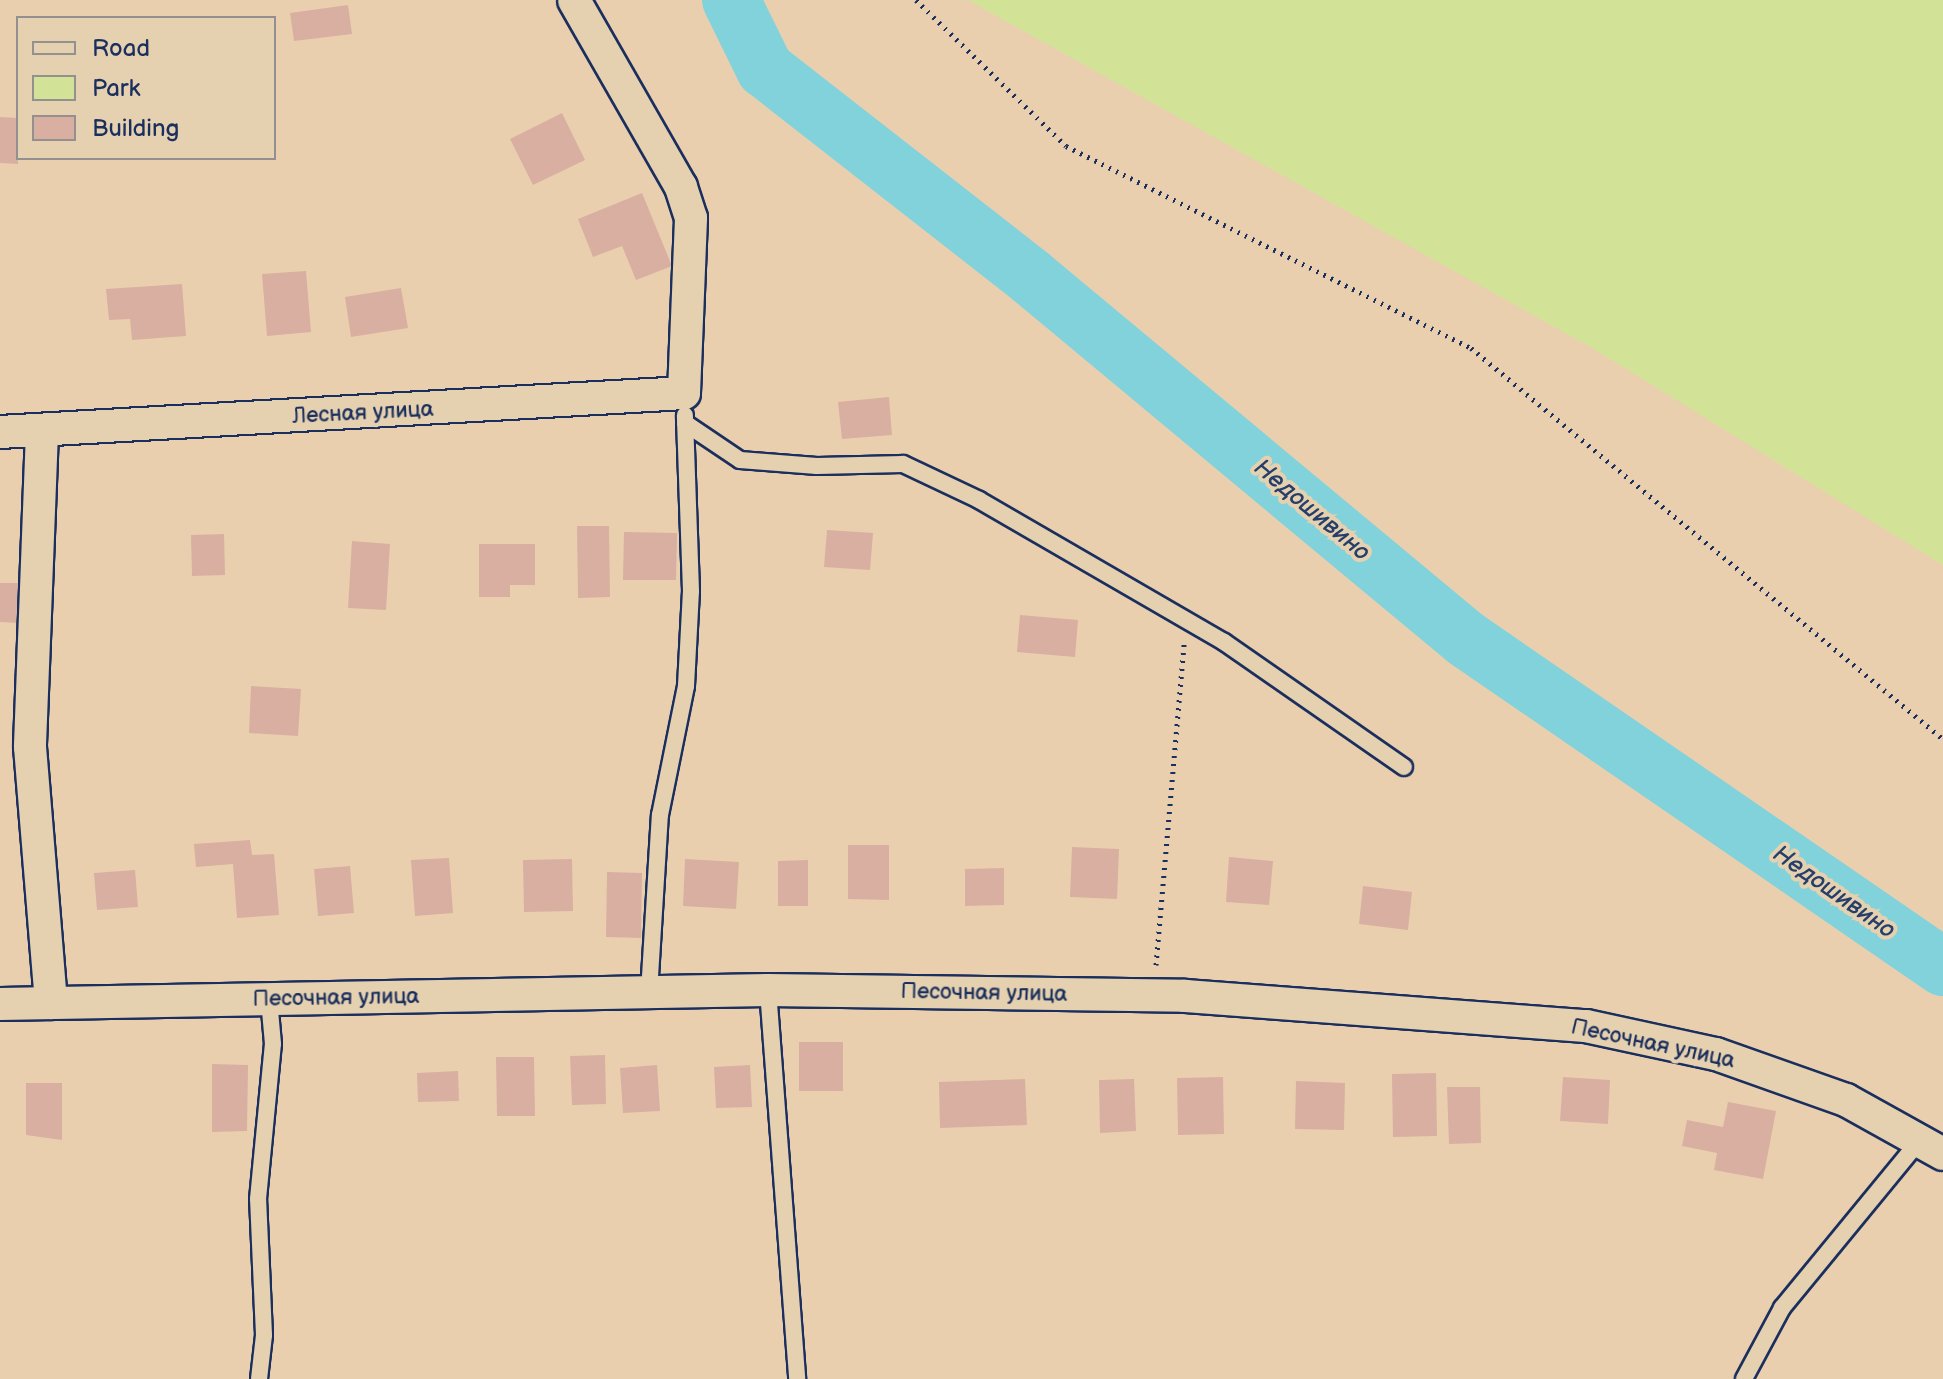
<!DOCTYPE html>
<html>
<head>
<meta charset="utf-8">
<style>
  body { margin:0 }
  #map { position:relative; width:1943px; height:1379px; overflow:hidden; background:#eacfaf; font-family:"Balsamiq Sans",sans-serif }
  div>[style] { position:absolute }
  .green>* { inset:0; background:#d2e397 }
  .river>* { height:58px; margin:-29px; padding:0 29px; transform-origin:29px; border-radius:29px; background:#82d2db }
  .building>* { inset:0; background:#d8afa1 }
  .path>* { height:5px; margin-top:-2.5px; transform-origin:0; background:repeating-linear-gradient(90deg,#1b2f5e 0 2px,transparent 0 8px) }
  .roads { filter:drop-shadow(2px 0 #1b2f5e) drop-shadow(-2px 0 #1b2f5e) drop-shadow(0 2px #1b2f5e) drop-shadow(0 -2px #1b2f5e) }
  .service>* { height:16px; margin:-8px; padding:0 8px; transform-origin:8px; border-radius:8px; background:#e5d1af }
  .minor>* { height:32px; margin:-16px; padding:0 16px; transform-origin:16px; border-radius:16px; background:#e5d1af }
  span { translate:-50% -50%; white-space:nowrap; text-align:center; line-height:1.15; -webkit-text-stroke:8px #e5d1af; paint-order:stroke }
  .street-label { font-size:22px; color:#1b2f5e }
  .water-label { font-size:24px; color:#253f6a; font-style:italic }
  .legend { position:absolute; left:16px; top:16px; width:260px; height:144px; box-sizing:border-box; background:#e5d1af; border:2px solid #94908f; margin:0; padding:10px 14px; list-style:none; font-size:24px; color:#1b2f5e }
  .legend li { display:flex; align-items:center; gap:16px; height:40px }
  .legend b { width:40px; border:2px solid #94908f }
</style>
</head>
<body>
<div id="map">
  <div class="green">
    <div style="clip-path:polygon(968px 0,1943px 0,1943px 565px,1594px 349px)"></div>
  </div>
  <div class="river">
    <div style="left:731px;top:0;width:77px;rotate:63.8deg"></div>
    <div style="left:765px;top:69px;width:338px;rotate:38deg"></div>
    <div style="left:1031px;top:277px;width:566px;rotate:39.77deg"></div>
    <div style="left:1466px;top:639px;width:579px;rotate:34.51deg"></div>
  </div>
  <div class="building">
    <div style="clip-path:polygon(348px 5px,352px 34px,294px 41px,290px 13px)"></div>
    <div style="clip-path:polygon(562px 113px,585px 160px,533px 185px,510px 139px)"></div>
    <div style="clip-path:polygon(0 117px,18px 118px,18px 164px,0 163px)"></div>
    <div style="clip-path:polygon(642px 193px,672px 266px,636px 280px,622px 246px,593px 257px,578px 219px)"></div>
    <div style="clip-path:polygon(306px 271px,311px 332px,267px 336px,262px 274px)"></div>
    <div style="clip-path:polygon(182px 284px,186px 336px,132px 340px,130px 319px,109px 320px,106px 289px)"></div>
    <div style="clip-path:polygon(401px 288px,408px 328px,351px 337px,345px 297px)"></div>
    <div style="clip-path:polygon(889px 397px,892px 435px,842px 439px,838px 402px)"></div>
    <div style="clip-path:polygon(577px 526px,609px 526px,610px 597px,578px 598px)"></div>
    <div style="clip-path:polygon(827px 530px,873px 533px,870px 570px,824px 567px)"></div>
    <div style="clip-path:polygon(624px 532px,677px 533px,676px 580px,623px 580px)"></div>
    <div style="clip-path:polygon(224px 534px,225px 575px,192px 576px,191px 535px)"></div>
    <div style="clip-path:polygon(352px 541px,390px 544px,386px 610px,348px 608px)"></div>
    <div style="clip-path:polygon(479px 544px,535px 544px,535px 585px,510px 585px,510px 597px,479px 597px)"></div>
    <div style="clip-path:polygon(0 583px,20px 583px,19px 623px,0 622px)"></div>
    <div style="clip-path:polygon(1020px 615px,1078px 620px,1075px 657px,1017px 652px)"></div>
    <div style="clip-path:polygon(251px 686px,301px 689px,298px 736px,249px 733px)"></div>
    <div style="clip-path:polygon(250px 840px,252px 855px,274px 854px,279px 915px,237px 918px,233px 864px,196px 867px,194px 844px)"></div>
    <div style="clip-path:polygon(848px 845px,889px 845px,889px 900px,848px 899px)"></div>
    <div style="clip-path:polygon(1072px 847px,1119px 849px,1117px 899px,1070px 897px)"></div>
    <div style="clip-path:polygon(1229px 857px,1273px 861px,1269px 905px,1226px 902px)"></div>
    <div style="clip-path:polygon(449px 858px,453px 913px,415px 916px,411px 860px)"></div>
    <div style="clip-path:polygon(572px 859px,573px 911px,524px 912px,523px 860px)"></div>
    <div style="clip-path:polygon(685px 859px,739px 862px,736px 909px,683px 906px)"></div>
    <div style="clip-path:polygon(808px 860px,808px 906px,778px 906px,778px 861px)"></div>
    <div style="clip-path:polygon(350px 866px,354px 913px,318px 916px,314px 869px)"></div>
    <div style="clip-path:polygon(1004px 868px,1004px 905px,965px 906px,965px 869px)"></div>
    <div style="clip-path:polygon(135px 870px,138px 907px,97px 910px,94px 873px)"></div>
    <div style="clip-path:polygon(607px 872px,642px 873px,641px 938px,606px 937px)"></div>
    <div style="clip-path:polygon(1363px 886px,1412px 892px,1408px 930px,1359px 924px)"></div>
    <div style="clip-path:polygon(799px 1042px,843px 1042px,843px 1091px,799px 1091px)"></div>
    <div style="clip-path:polygon(605px 1055px,606px 1104px,572px 1105px,570px 1056px)"></div>
    <div style="clip-path:polygon(496px 1057px,534px 1057px,535px 1116px,497px 1116px)"></div>
    <div style="clip-path:polygon(212px 1064px,248px 1065px,247px 1131px,212px 1132px)"></div>
    <div style="clip-path:polygon(657px 1065px,660px 1111px,623px 1113px,620px 1068px)"></div>
    <div style="clip-path:polygon(750px 1065px,752px 1107px,716px 1108px,714px 1067px)"></div>
    <div style="clip-path:polygon(458px 1071px,459px 1101px,418px 1102px,417px 1073px)"></div>
    <div style="clip-path:polygon(1436px 1073px,1437px 1136px,1393px 1137px,1392px 1074px)"></div>
    <div style="clip-path:polygon(1223px 1077px,1224px 1134px,1178px 1135px,1177px 1078px)"></div>
    <div style="clip-path:polygon(1563px 1077px,1610px 1080px,1608px 1124px,1560px 1121px)"></div>
    <div style="clip-path:polygon(1025px 1079px,1027px 1125px,940px 1128px,939px 1082px)"></div>
    <div style="clip-path:polygon(1134px 1079px,1136px 1131px,1100px 1133px,1099px 1080px)"></div>
    <div style="clip-path:polygon(1296px 1081px,1345px 1083px,1344px 1130px,1295px 1129px)"></div>
    <div style="clip-path:polygon(26px 1083px,62px 1083px,62px 1140px,26px 1135px)"></div>
    <div style="clip-path:polygon(1447px 1087px,1480px 1087px,1481px 1143px,1449px 1144px)"></div>
    <div style="clip-path:polygon(1728px 1102px,1776px 1111px,1763px 1179px,1714px 1170px,1717px 1153px,1682px 1146px,1687px 1120px,1723px 1127px)"></div>
  </div>
  <div class="path">
    <div style="left:916px;top:0;width:209px;rotate:44.2deg"></div>
    <div style="left:1066px;top:146px;width:453px;rotate:26.5deg"></div>
    <div style="left:1471px;top:348px;width:613px;rotate:39.64deg"></div>
    <div style="left:1156px;top:965px;width:322px;rotate:-85deg"></div>
  </div>
  <div class="roads">
    <div class="service">
      <div style="left:685px;top:423px;width:66px;rotate:33.9deg"></div>
      <div style="left:740px;top:460px;width:77px;rotate:4.5deg"></div>
      <div style="left:817px;top:466px;width:86px;rotate:-1.3deg"></div>
      <div style="left:903px;top:464px;width:84px;rotate:25.3deg"></div>
      <div style="left:979px;top:500px;width:283px;rotate:30.1deg"></div>
      <div style="left:1224px;top:642px;width:219px;rotate:34.8deg"></div>
      <div style="left:768px;top:990px;width:390px;rotate:85.7deg"></div>
      <div style="left:649px;top:993px;width:178px;rotate:-86.5deg"></div>
      <div style="left:660px;top:815px;width:132px;rotate:-78.6deg"></div>
      <div style="left:686px;top:686px;width:95px;rotate:-87deg"></div>
      <div style="left:691px;top:591px;width:176px;rotate:-92deg"></div>
      <div style="left:259px;top:1379px;width:44px;rotate:-83.5deg"></div>
      <div style="left:264px;top:1335px;width:136px;rotate:-92.5deg"></div>
      <div style="left:258px;top:1199px;width:156px;rotate:-84.5deg"></div>
      <div style="left:273px;top:1044px;width:45px;rotate:-95.1deg"></div>
      <div style="left:1744px;top:1379px;width:81px;rotate:-61.8deg"></div>
      <div style="left:1782px;top:1308px;width:217px;rotate:-50.6deg"></div>
    </div>
    <div class="minor">
      <div style="left:0;top:432px;width:685px;rotate:-3.26deg"></div>
      <div style="left:684px;top:393px;width:175px;rotate:-87.7deg"></div>
      <div style="left:691px;top:218px;width:33px;rotate:-108deg"></div>
      <div style="left:681px;top:187px;width:215px;rotate:-119.8deg"></div>
      <div style="left:42px;top:432px;width:315px;rotate:92.2deg"></div>
      <div style="left:30px;top:747px;width:257px;rotate:85.3deg"></div>
      <div style="left:0;top:1004px;width:768px;rotate:-1.04deg"></div>
      <div style="left:768px;top:990px;width:417px;rotate:0.8deg"></div>
      <div style="left:1185px;top:996px;width:402px;rotate:4.3deg"></div>
      <div style="left:1586px;top:1026px;width:133px;rotate:12.2deg"></div>
      <div style="left:1716px;top:1054px;width:138px;rotate:19.5deg"></div>
      <div style="left:1846px;top:1100px;width:111px;rotate:29.1deg"></div>
    </div>
  </div>
  <div class="street-label">
    <span style="left:363px;top:413px;rotate:-3deg">Лесная улица</span>
    <span style="left:984px;top:993px;rotate:1deg">Песочная улица</span>
    <span style="left:336px;top:998px;rotate:-1deg">Песочная улица</span>
    <span style="left:1653px;top:1044px;rotate:12deg">Песочная улица</span>
  </div>
  <div class="water-label">
    <span style="left:1312px;top:510px;rotate:40deg">Недошивино</span>
    <span style="left:1834px;top:892px;rotate:35deg">Недошивино</span>
  </div>
  <ul class="legend">
  <li><b style="height:10px;background:#e5d1af"></b>Road</li>
  <li><b style="height:22px;background:#d2e397"></b>Park</li>
  <li><b style="height:22px;background:#d8afa1"></b>Building</li>
  </ul>
</div>
</body>
</html>
